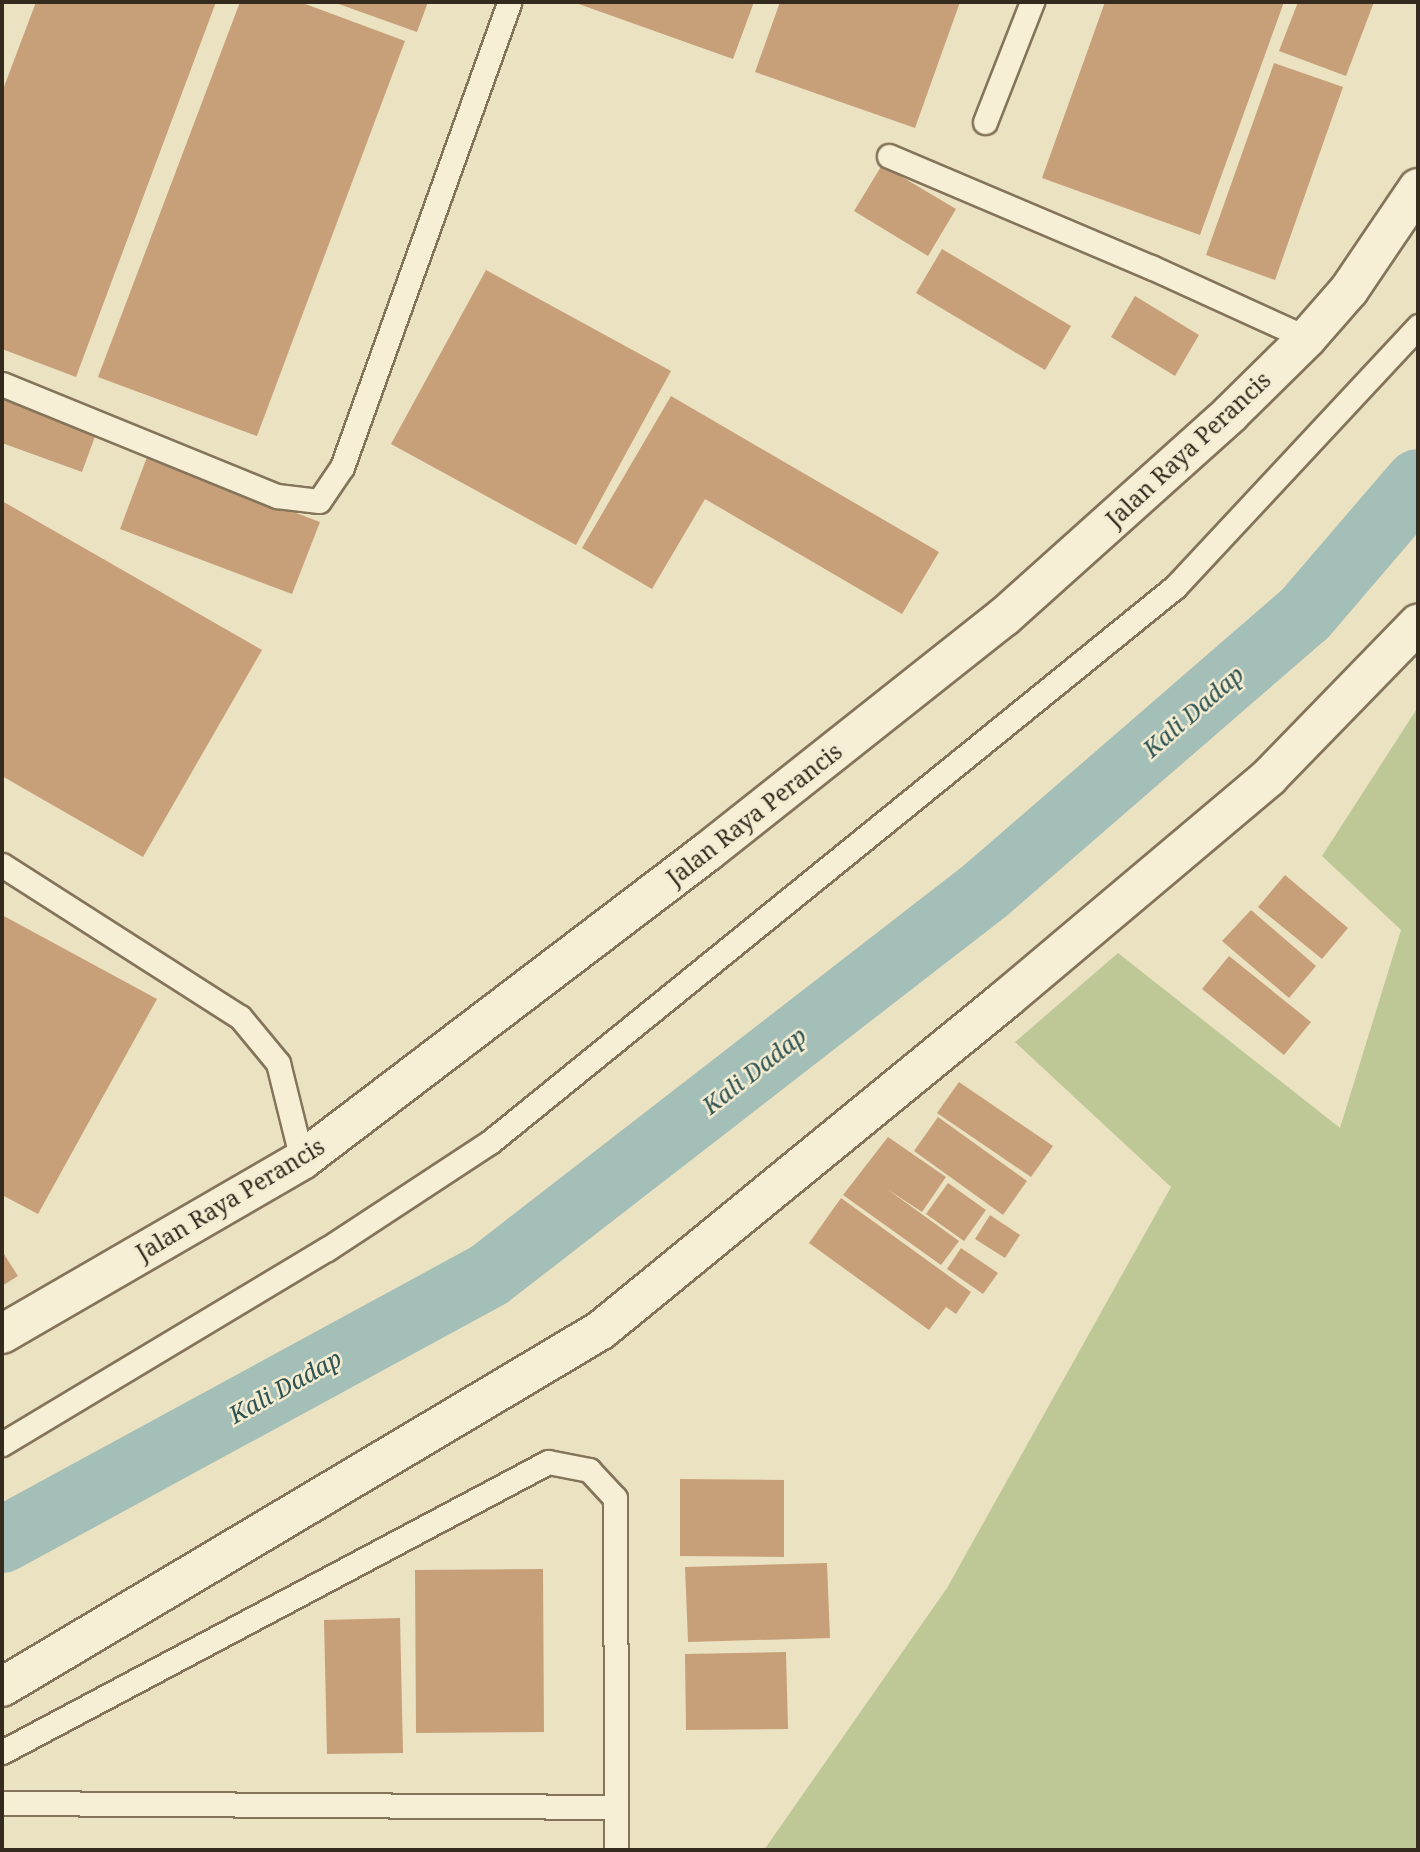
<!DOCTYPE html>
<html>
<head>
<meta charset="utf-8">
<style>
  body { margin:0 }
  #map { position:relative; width:1420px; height:1852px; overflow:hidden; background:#ebe2c2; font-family:"Noto Serif",serif }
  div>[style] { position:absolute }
  .green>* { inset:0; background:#bec897 }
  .river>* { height:66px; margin:-33px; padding:0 33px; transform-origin:33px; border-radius:33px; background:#a4beb8 }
  .building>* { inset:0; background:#c7a07a }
  .roads { filter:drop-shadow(2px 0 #84745a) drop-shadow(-2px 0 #84745a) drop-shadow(0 2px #84745a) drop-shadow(0 -2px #84745a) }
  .service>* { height:23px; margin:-11.5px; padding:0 11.5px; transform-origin:11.5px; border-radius:11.5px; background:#f6efd5 }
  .minor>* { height:38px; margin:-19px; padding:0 19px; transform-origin:19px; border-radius:19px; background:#f6efd5 }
  .tertiary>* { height:38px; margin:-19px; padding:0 19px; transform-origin:19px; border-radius:19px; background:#f6efd5 }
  span { translate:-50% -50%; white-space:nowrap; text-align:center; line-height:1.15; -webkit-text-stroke:5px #f3ecd1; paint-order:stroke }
  .street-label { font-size:23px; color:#342a1e }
  .water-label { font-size:24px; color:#2e5353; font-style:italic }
  .frame { position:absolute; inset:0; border:4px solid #342a1e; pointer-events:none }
</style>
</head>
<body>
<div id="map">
  <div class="green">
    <div style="clip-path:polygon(1418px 707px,1418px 1850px,764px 1850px,947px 1588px,1171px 1187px,1015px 1042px,1118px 953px,1340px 1128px,1401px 930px,1322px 856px)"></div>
  </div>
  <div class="river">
    <div style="left:2px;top:1540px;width:554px;rotate:-28.55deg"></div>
    <div style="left:489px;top:1275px;width:629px;rotate:-37.76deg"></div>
    <div style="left:986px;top:890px;width:420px;rotate:-40.9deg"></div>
    <div style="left:1304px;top:615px;width:175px;rotate:-49.4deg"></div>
  </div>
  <div class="building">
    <div style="clip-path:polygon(36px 2px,216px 2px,76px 377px,2px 349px,2px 92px)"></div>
    <div style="clip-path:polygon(240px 2px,300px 2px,405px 41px,257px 436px,98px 377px)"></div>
    <div style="clip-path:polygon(333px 2px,428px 2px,417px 32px)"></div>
    <div style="clip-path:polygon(573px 2px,754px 2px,733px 59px)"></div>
    <div style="clip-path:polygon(780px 2px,960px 2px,915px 128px,755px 72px)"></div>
    <div style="clip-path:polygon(1105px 2px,1284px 2px,1200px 235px,1042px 178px)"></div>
    <div style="clip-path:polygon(1298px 2px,1374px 2px,1346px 76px,1279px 51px)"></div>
    <div style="clip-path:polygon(1274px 63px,1343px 87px,1275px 280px,1206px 255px)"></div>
    <div style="clip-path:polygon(882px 165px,956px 209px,928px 256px,854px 211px)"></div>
    <div style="clip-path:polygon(942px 249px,1071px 326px,1045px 370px,916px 293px)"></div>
    <div style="clip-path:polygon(486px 270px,671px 371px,576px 545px,391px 444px)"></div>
    <div style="clip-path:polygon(1135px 296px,1199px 335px,1175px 376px,1111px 337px)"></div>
    <div style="clip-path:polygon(2px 396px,97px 431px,82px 472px,2px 443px)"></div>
    <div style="clip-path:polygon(671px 396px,939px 552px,902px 614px,705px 499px,652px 589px,582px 548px)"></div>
    <div style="clip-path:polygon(147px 457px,320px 522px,292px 594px,120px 529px)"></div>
    <div style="clip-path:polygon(2px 501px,262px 650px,143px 857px,2px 776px)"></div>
    <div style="clip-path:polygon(1285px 875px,1348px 928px,1322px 959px,1258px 907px)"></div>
    <div style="clip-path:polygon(1251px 910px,1316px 966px,1289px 998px,1222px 941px)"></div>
    <div style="clip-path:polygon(2px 915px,157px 999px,38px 1214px,2px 1195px)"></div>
    <div style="clip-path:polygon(1229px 956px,1311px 1022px,1284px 1055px,1202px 989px)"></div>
    <div style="clip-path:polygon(959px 1082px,1053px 1146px,1031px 1177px,937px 1113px)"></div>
    <div style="clip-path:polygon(938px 1117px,1027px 1181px,1003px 1215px,914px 1151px)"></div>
    <div style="clip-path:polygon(888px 1137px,946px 1177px,922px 1212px,887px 1189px,959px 1241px,941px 1265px,843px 1195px)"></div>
    <div style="clip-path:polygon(948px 1183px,986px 1210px,964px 1241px,926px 1214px)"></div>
    <div style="clip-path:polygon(841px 1198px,971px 1292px,956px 1314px,946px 1307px,929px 1330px,809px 1243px)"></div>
    <div style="clip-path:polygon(990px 1215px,1020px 1235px,1005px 1258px,975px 1239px)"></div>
    <div style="clip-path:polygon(961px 1248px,998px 1273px,983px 1294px,947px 1269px)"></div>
    <div style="clip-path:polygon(2px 1251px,18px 1276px,2px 1286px)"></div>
    <div style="clip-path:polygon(680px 1479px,784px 1480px,784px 1557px,680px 1556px)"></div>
    <div style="clip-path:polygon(827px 1563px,830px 1638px,688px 1642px,685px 1567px)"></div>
    <div style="clip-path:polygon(543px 1569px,544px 1732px,416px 1733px,415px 1570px)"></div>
    <div style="clip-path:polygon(400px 1618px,403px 1753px,327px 1754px,324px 1620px)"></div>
    <div style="clip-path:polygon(786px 1652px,788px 1729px,686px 1730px,685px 1654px)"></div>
  </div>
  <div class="roads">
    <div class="service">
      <div style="left:985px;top:122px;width:129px;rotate:-68.6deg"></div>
      <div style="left:889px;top:156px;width:285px;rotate:23deg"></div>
      <div style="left:1151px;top:267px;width:171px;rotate:24.5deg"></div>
      <div style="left:2px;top:384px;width:297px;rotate:22.2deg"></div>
      <div style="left:277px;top:496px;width:42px;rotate:6.8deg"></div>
      <div style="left:319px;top:501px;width:41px;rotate:-55.9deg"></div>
      <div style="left:342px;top:467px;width:494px;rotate:-70.2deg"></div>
      <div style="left:2px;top:865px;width:282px;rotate:32.6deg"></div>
      <div style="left:240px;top:1017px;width:60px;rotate:50.4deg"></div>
      <div style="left:278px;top:1063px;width:100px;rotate:76.1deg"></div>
      <div style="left:2px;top:1444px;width:379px;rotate:-31deg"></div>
      <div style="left:327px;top:1249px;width:195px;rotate:-33.3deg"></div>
      <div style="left:490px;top:1142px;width:882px;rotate:-39.02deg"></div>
      <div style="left:1175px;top:587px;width:357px;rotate:-47deg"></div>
      <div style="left:2px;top:1752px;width:618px;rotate:-27.97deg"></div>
      <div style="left:548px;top:1462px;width:42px;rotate:11deg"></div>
      <div style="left:589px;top:1470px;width:38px;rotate:47deg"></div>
      <div style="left:615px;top:1498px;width:352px;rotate:89.8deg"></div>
      <div style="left:2px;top:1803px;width:614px;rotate:0.37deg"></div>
    </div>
    <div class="minor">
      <div style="left:2px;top:1687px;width:697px;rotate:-30.79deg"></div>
      <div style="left:601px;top:1330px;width:524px;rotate:-39.27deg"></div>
      <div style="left:1007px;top:998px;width:343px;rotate:-40.1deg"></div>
      <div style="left:1269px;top:777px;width:214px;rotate:-45.8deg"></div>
    </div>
    <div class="tertiary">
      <div style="left:2px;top:1334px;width:347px;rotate:-30.1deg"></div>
      <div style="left:302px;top:1160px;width:509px;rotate:-37.25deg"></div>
      <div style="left:707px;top:852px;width:379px;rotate:-38.4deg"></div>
      <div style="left:1004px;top:617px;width:304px;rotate:-41.9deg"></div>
      <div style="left:1230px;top:414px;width:108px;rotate:-44.6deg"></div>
      <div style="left:1307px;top:338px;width:64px;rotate:-48.8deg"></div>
      <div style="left:1349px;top:290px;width:123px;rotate:-55.9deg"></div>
    </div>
  </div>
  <div class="street-label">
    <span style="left:1188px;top:449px;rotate:-43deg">Jalan Raya Perancis</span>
    <span style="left:754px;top:814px;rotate:-38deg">Jalan Raya Perancis</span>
    <span style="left:230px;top:1199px;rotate:-31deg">Jalan Raya Perancis</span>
  </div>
  <div class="water-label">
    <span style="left:1193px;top:711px;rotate:-41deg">Kali Dadap</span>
    <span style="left:754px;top:1070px;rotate:-38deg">Kali Dadap</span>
    <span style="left:285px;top:1386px;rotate:-29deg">Kali Dadap</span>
  </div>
  <div class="frame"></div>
</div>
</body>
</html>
